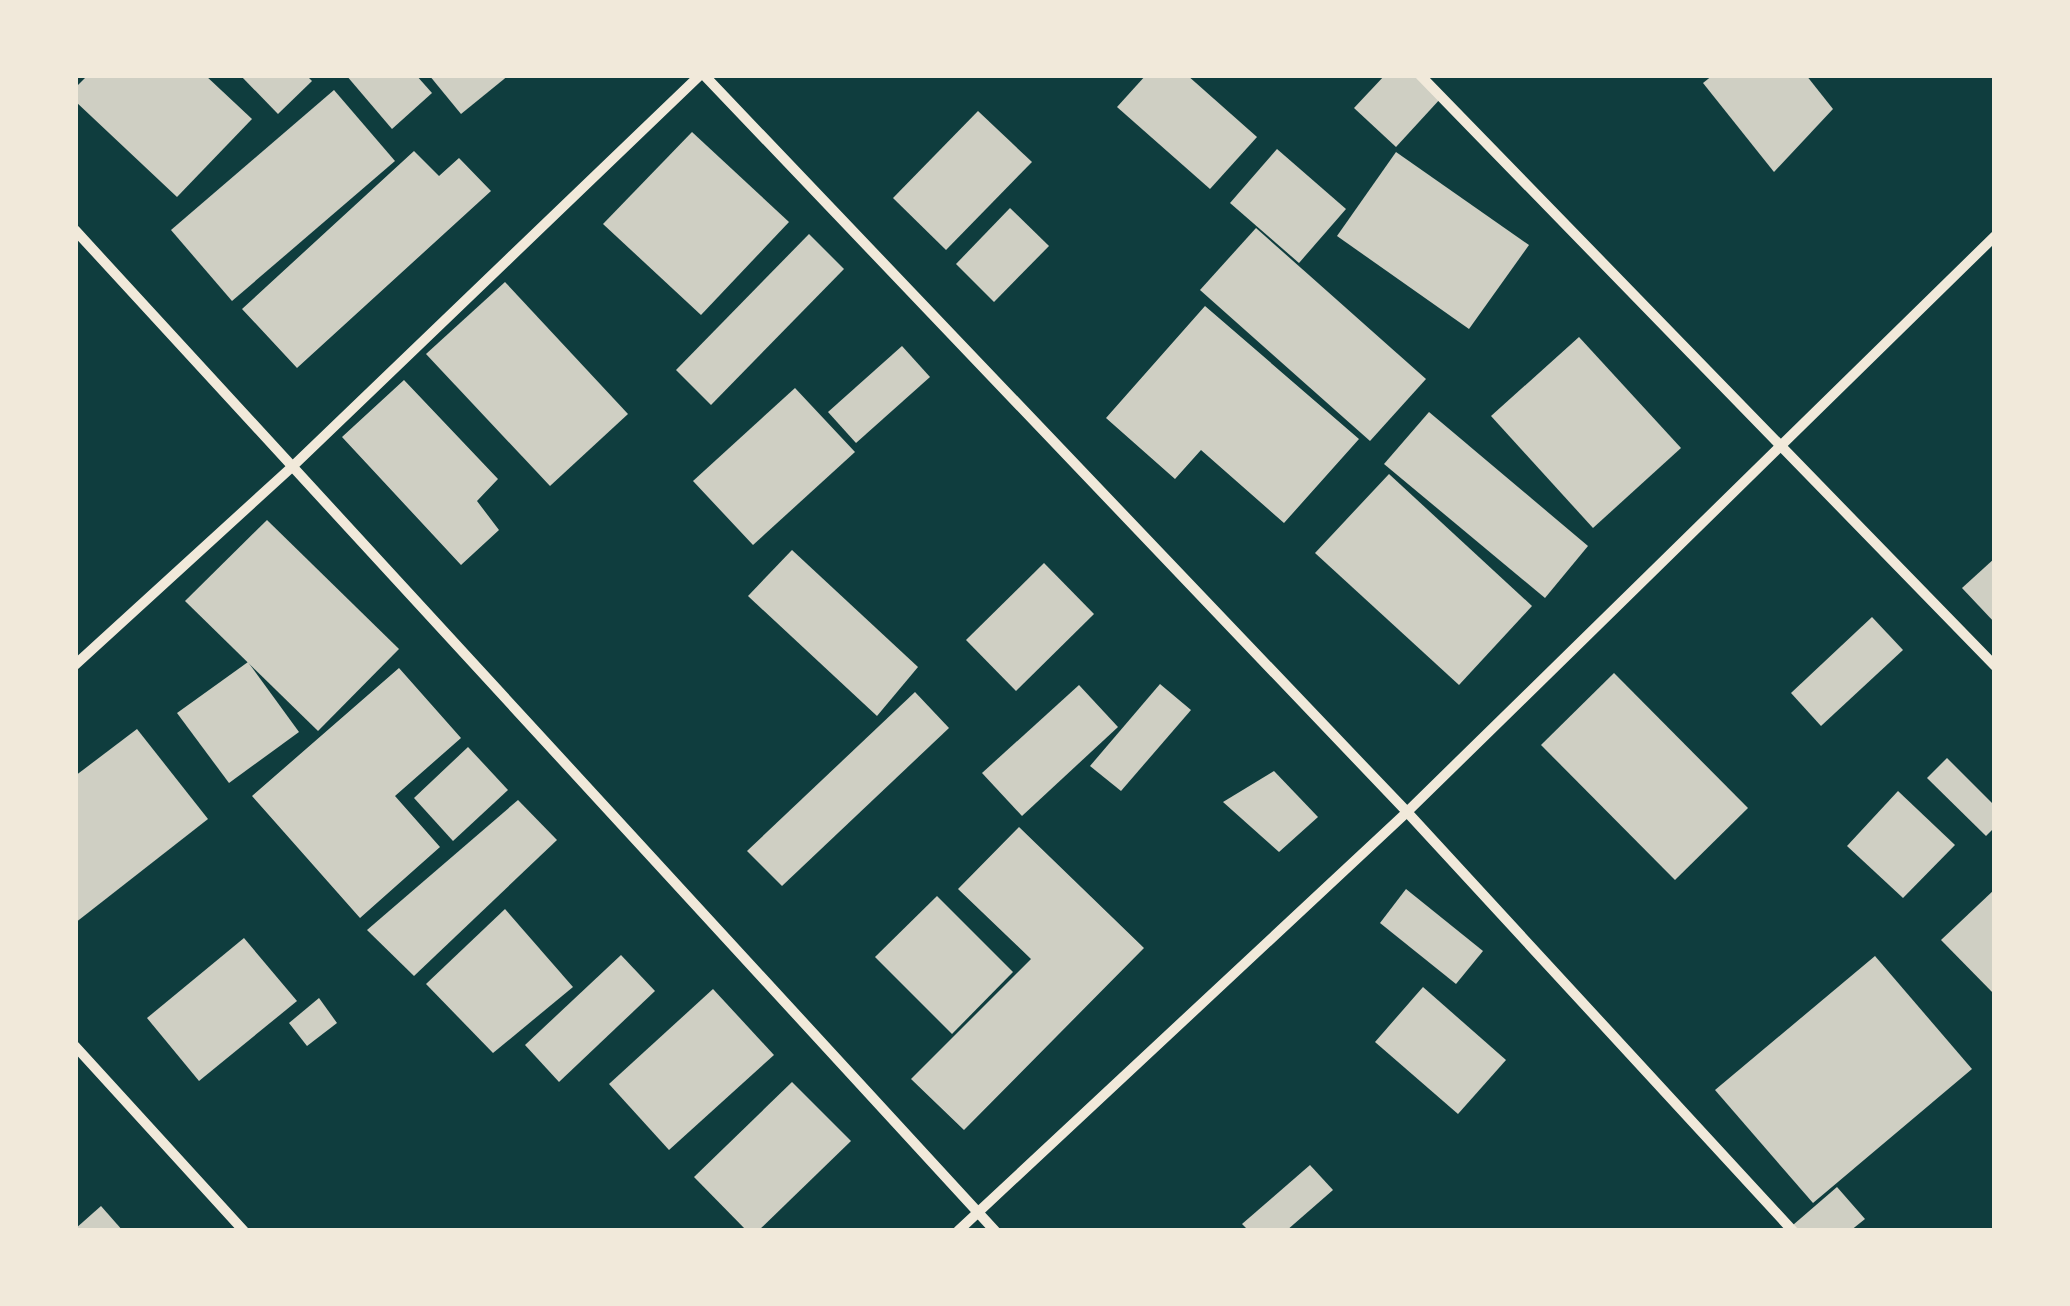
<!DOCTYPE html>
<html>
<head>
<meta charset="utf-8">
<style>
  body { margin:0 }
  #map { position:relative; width:2070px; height:1306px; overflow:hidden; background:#0f3d3e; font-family:"Nunito Sans",sans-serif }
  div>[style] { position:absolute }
  .building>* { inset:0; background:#cfcfc3 }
  .minor>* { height:10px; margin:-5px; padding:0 5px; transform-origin:5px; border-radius:5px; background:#f1e9da }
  span { translate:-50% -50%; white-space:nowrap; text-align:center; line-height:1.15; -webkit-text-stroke:8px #f1e9da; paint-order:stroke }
  .frame { position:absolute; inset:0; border:78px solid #f1e9da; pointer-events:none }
</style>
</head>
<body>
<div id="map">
  <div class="building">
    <div style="clip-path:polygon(88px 75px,205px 75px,252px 119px,177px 197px,75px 101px,75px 88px)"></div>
    <div style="clip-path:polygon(240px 75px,306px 75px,312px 81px,278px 114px)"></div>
    <div style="clip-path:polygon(346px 75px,416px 75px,432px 93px,392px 129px)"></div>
    <div style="clip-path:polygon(429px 75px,509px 75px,461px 114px)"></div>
    <div style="clip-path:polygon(1146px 75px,1187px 75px,1257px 137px,1210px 189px,1117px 107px)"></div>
    <div style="clip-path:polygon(1385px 75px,1415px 75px,1441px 98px,1396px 147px,1354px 108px)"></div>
    <div style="clip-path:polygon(1713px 75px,1806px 75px,1833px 109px,1774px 172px,1703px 83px)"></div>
    <div style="clip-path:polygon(334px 90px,395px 161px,232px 301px,171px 230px)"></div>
    <div style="clip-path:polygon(978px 111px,1032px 162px,946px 250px,893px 198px)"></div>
    <div style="clip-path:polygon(692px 132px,789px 222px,701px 315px,603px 224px)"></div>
    <div style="clip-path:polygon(1277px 149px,1346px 209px,1299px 263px,1230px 203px)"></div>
    <div style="clip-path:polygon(414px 151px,439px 176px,459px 158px,491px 191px,297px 368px,242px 309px)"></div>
    <div style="clip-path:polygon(1396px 152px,1529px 245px,1469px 329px,1337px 236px)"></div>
    <div style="clip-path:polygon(1010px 208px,1049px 246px,994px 302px,956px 264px)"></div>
    <div style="clip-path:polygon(1256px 228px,1426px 379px,1370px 441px,1200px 290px)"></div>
    <div style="clip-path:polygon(809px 234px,844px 269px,711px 405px,676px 370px)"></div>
    <div style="clip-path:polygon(505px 282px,628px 414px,550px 486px,426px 354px)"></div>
    <div style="clip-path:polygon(1205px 306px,1359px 439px,1284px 523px,1201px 450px,1175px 479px,1106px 418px)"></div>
    <div style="clip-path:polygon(1579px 337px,1681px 448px,1593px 528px,1491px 416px)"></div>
    <div style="clip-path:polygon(902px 346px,930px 377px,856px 443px,828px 412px)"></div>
    <div style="clip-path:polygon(404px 380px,498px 479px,477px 501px,499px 530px,461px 565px,342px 437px)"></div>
    <div style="clip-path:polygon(795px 388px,855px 452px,753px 545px,693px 481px)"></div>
    <div style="clip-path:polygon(1429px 412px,1588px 546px,1545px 598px,1384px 464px)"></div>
    <div style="clip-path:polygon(1389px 474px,1532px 606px,1459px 685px,1315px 553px)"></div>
    <div style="clip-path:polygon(267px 520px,399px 649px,318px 731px,185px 601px)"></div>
    <div style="clip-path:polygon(792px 550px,918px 667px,877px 716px,748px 596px)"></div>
    <div style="clip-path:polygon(1995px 558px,1995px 623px,1962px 588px)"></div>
    <div style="clip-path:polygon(1044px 563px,1094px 614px,1016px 691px,966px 640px)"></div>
    <div style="clip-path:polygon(1872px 617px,1903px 650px,1821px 726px,1791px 693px)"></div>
    <div style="clip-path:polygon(248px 662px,299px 732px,229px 783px,177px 713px)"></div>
    <div style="clip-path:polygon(399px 668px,461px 738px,395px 796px,440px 847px,360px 918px,252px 796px)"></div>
    <div style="clip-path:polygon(1614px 673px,1748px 808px,1675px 880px,1541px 745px)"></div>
    <div style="clip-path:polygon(1160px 684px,1191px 710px,1121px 791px,1090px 766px)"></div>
    <div style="clip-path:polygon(1079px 685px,1118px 727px,1022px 816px,982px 773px)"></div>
    <div style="clip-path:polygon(915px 692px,949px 728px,782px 886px,747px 851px)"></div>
    <div style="clip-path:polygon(137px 729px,208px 819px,75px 923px,75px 776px)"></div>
    <div style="clip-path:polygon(468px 747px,508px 790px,453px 841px,414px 798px)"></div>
    <div style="clip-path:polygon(1947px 758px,1995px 806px,1995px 827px,1986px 836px,1927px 778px)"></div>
    <div style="clip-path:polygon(1274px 771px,1318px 817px,1279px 852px,1223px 802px)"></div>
    <div style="clip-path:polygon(1898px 791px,1955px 845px,1903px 898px,1847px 846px)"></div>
    <div style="clip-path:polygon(518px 800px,557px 840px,414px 976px,367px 930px)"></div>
    <div style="clip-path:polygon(1019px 827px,1144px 948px,964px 1130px,911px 1079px,1031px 959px,958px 889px)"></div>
    <div style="clip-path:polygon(1406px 889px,1483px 951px,1456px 984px,1380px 923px)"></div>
    <div style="clip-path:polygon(1995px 889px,1995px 995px,1941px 940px)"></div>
    <div style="clip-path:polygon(937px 896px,1013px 972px,952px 1034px,875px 957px)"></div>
    <div style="clip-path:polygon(505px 909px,573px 987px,493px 1053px,426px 984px)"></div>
    <div style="clip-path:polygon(244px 938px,297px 1001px,199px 1081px,147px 1018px)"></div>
    <div style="clip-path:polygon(621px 955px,655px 991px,559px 1082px,525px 1045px)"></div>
    <div style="clip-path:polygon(1875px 956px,1972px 1069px,1813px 1203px,1715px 1090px)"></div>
    <div style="clip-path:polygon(1423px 987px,1506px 1060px,1458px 1114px,1375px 1042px)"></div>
    <div style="clip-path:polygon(713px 989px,774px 1055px,669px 1150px,609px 1084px)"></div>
    <div style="clip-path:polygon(319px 998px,337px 1023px,307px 1046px,289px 1023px)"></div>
    <div style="clip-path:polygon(792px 1082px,851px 1141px,758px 1231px,747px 1231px,694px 1177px)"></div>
    <div style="clip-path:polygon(1310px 1165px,1333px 1190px,1286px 1231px,1249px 1231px,1242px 1224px)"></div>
    <div style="clip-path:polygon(1837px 1187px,1865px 1219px,1850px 1231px,1786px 1231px)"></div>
    <div style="clip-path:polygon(101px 1206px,123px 1231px,75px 1231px,75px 1229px)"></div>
  </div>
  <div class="minor">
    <div style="left:704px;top:75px;width:1019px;rotate:46.35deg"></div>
    <div style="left:1407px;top:812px;width:570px;rotate:47.35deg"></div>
    <div style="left:1420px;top:75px;width:825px;rotate:45.79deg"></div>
    <div style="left:75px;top:230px;width:1360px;rotate:47.41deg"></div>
    <div style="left:75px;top:665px;width:295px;rotate:-42.4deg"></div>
    <div style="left:293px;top:466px;width:564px;rotate:-43.85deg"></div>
    <div style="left:75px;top:1046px;width:251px;rotate:47.6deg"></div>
    <div style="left:958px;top:1231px;width:614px;rotate:-43.02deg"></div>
    <div style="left:1407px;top:812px;width:823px;rotate:-44.41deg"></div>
  </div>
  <div class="frame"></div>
</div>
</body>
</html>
